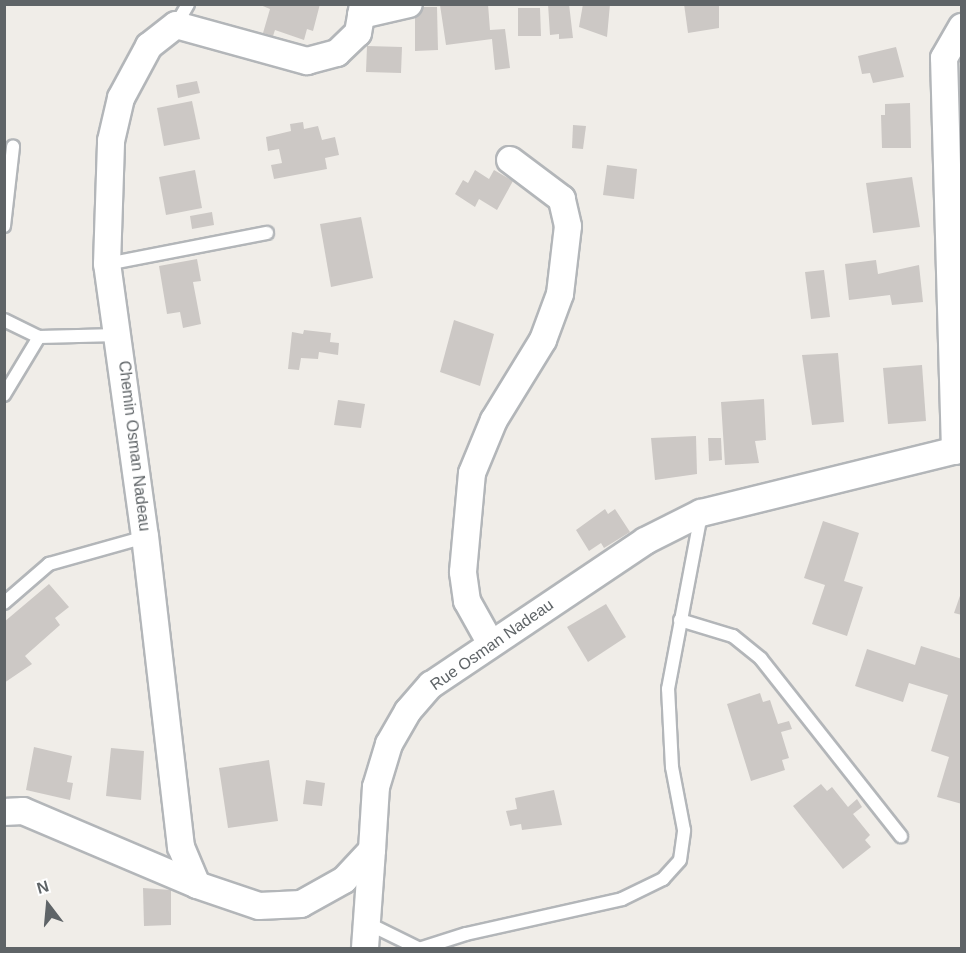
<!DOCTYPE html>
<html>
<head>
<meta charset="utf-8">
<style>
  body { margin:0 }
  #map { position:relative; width:966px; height:953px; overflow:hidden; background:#f0ede8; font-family:Helvetica,sans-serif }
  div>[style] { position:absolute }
  .building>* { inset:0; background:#ccc8c5 }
  .roads { filter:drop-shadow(2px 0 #b3b6b9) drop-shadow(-2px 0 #b3b6b9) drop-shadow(0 2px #b3b6b9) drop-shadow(0 -2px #b3b6b9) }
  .lane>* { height:12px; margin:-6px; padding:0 6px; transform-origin:6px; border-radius:6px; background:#fff }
  .street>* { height:26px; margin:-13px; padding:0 13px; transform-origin:13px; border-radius:13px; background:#fff }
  span { translate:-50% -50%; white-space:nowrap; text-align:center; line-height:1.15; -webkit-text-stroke:5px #fff; paint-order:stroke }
  .street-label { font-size:16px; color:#5f6467 }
  .frame { position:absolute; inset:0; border:6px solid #5f6467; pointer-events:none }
  .north { position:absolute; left:18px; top:875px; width:60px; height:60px; -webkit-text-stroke:4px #fff; paint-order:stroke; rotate:344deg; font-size:16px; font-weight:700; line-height:24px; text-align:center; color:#5f6467 }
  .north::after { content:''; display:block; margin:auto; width:21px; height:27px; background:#5f6467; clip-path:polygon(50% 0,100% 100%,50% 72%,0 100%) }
</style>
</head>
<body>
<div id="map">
  <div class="building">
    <div style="clip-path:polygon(258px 4px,320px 4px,313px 31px,307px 29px,304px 40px,275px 30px,273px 36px,263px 33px,270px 9px)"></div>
    <div style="clip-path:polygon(488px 4px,490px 30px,505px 29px,510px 68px,495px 70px,492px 39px,446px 45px,440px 5px)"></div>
    <div style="clip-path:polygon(548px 4px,569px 4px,573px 38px,559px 39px,559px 34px,550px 35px)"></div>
    <div style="clip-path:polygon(583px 4px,610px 4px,607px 37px,579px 27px)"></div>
    <div style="clip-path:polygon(684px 4px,719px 4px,719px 28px,688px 33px)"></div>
    <div style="clip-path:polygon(415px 7px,437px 7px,438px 50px,415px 51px)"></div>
    <div style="clip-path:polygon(518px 8px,540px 8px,541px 36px,518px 36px)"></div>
    <div style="clip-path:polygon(367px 46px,402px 47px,401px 73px,366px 72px)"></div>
    <div style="clip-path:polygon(896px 47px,904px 77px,873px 83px,870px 73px,862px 74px,858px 56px)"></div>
    <div style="clip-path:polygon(197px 81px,200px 93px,178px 98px,176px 85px)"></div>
    <div style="clip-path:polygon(192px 101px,200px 139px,164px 146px,157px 108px)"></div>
    <div style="clip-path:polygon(910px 103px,911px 148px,882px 148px,881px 115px,885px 115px,885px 104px)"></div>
    <div style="clip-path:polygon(303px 122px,304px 129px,318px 126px,322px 140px,335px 137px,339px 155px,325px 158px,327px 169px,274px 179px,271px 165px,282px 163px,279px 149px,268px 151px,266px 137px,291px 131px,290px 124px)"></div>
    <div style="clip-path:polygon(573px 125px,586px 126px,583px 149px,572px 148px)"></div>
    <div style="clip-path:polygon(607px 165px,637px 169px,634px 199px,603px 195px)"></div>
    <div style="clip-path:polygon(195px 170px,202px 208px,166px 215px,159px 177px)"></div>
    <div style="clip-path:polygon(475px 170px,489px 179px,494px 170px,513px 181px,497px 210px,479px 199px,475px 207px,455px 194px,463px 180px,468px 183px)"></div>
    <div style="clip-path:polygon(912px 177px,920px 227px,873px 233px,866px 183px)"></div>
    <div style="clip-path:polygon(212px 212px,214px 225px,192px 229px,190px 216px)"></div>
    <div style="clip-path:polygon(361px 217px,373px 278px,331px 287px,320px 224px)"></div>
    <div style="clip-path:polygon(197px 259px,201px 281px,193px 282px,201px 324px,183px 328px,180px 312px,167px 314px,159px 266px)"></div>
    <div style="clip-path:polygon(876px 260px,878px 274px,919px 265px,923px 302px,892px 305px,890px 295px,849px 300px,845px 264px)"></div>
    <div style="clip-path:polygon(824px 270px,830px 317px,811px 319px,805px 272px)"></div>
    <div style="clip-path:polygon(454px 320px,494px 334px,480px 386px,440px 372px)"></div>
    <div style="clip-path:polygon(304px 330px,331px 333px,330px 342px,339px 343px,338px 355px,319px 352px,318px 359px,301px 358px,299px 370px,288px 369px,292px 332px,303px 334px)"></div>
    <div style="clip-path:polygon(838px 353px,844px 422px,812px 425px,802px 355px)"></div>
    <div style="clip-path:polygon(922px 365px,926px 421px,888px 424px,883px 368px)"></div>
    <div style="clip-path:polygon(764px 399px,766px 440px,755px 441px,759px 463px,725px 465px,721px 402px)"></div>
    <div style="clip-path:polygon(338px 400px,365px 404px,361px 428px,334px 425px)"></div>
    <div style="clip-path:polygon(696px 436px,697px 474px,655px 480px,651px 438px)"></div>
    <div style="clip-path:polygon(708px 438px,721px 438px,722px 460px,709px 461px)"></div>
    <div style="clip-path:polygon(605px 509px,608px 514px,615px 509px,630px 532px,604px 548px,601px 543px,589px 551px,576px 530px)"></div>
    <div style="clip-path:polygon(823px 521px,859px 533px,844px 581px,863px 587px,847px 636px,812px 624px,825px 585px,804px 578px)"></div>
    <div style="clip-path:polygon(49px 584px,69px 607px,55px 618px,60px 625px,25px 656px,32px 664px,4px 683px,4px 622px)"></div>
    <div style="clip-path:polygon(962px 590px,962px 615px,954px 613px)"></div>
    <div style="clip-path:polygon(606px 604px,626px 637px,588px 662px,567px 627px)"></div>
    <div style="clip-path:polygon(921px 646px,962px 659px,962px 804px,937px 797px,949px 757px,931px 751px,948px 695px,909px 683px,903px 702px,855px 686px,867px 649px,915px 665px)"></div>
    <div style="clip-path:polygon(760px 693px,763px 702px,770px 700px,778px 724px,789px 721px,792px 729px,781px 732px,789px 758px,782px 760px,785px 770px,751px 781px,727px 704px)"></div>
    <div style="clip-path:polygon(34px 747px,72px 756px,67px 782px,73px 783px,70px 800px,26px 790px)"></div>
    <div style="clip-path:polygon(111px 748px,144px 751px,141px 800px,106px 796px)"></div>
    <div style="clip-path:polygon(269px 760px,278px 821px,228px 828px,219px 768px)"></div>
    <div style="clip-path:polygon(306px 780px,325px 783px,322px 806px,303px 804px)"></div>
    <div style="clip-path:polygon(821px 784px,827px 791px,832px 787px,848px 807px,857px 799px,862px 807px,853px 814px,870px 835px,865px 840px,871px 847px,843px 869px,793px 806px)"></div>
    <div style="clip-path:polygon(554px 790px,562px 825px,522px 830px,521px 824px,510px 826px,506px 811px,517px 809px,515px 798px)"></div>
    <div style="clip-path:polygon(143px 888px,171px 890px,171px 925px,144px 926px)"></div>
  </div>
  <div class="roads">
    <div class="lane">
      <div style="left:176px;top:25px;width:24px;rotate:-60deg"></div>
      <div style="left:4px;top:226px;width:80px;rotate:-83.5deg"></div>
      <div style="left:107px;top:264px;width:163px;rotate:-11deg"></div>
      <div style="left:4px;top:320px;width:39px;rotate:26deg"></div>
      <div style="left:39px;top:337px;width:79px;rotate:-1.5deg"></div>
      <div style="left:4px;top:395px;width:68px;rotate:-58.9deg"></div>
      <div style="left:4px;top:603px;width:60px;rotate:-40.9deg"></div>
      <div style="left:49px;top:564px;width:100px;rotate:-15.7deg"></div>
      <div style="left:680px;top:620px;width:55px;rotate:16.8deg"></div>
      <div style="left:733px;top:636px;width:36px;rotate:39deg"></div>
      <div style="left:761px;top:659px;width:226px;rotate:51.7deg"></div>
      <div style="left:367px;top:923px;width:57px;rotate:26.1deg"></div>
      <div style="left:422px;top:948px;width:46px;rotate:-17.7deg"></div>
      <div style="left:466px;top:934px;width:160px;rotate:-12.6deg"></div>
      <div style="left:622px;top:899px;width:46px;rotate:-26deg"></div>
      <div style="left:663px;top:879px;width:25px;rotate:-48deg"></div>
      <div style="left:680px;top:860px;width:30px;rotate:-82deg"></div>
      <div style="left:684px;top:830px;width:64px;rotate:-100.8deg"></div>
      <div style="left:672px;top:767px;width:78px;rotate:-92.9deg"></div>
      <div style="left:668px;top:689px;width:177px;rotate:-79.3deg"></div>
    </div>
    <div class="street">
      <div style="left:361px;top:15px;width:49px;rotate:-12.9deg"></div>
      <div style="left:955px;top:451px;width:393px;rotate:-91.6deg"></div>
      <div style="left:944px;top:58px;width:36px;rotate:-60deg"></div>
      <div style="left:491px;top:644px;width:49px;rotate:-119.2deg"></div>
      <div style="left:467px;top:601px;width:29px;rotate:-98deg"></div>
      <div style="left:463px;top:572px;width:99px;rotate:-84.8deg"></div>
      <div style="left:472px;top:473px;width:57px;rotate:-67.5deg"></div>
      <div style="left:494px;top:420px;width:94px;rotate:-58.5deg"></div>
      <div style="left:543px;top:340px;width:49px;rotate:-69.7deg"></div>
      <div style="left:560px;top:294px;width:68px;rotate:-83.3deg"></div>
      <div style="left:568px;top:226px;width:28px;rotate:-103deg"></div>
      <div style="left:562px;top:199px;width:65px;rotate:-143.1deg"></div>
      <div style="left:4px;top:812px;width:19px;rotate:-3deg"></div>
      <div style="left:23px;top:811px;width:189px;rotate:23deg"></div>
      <div style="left:197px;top:885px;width:65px;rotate:18.7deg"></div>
      <div style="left:259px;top:906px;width:42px;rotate:-2.7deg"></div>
      <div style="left:301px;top:904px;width:49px;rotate:-29.2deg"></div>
      <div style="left:344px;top:880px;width:41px;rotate:-47deg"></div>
      <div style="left:372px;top:850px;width:63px;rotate:-86.4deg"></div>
      <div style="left:376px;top:787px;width:45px;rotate:-73.2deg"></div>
      <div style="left:389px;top:744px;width:38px;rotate:-60deg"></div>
      <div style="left:408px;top:711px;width:35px;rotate:-49deg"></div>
      <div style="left:431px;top:685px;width:258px;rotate:-33.9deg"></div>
      <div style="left:645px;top:541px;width:63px;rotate:-26.6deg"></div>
      <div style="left:701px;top:513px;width:269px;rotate:-13.8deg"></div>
      <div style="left:197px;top:885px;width:41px;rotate:-112.8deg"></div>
      <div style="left:181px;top:847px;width:312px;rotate:-96.6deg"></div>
      <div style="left:145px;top:537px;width:276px;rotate:-97.9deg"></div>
      <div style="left:107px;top:264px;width:123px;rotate:-88.1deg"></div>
      <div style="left:111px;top:141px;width:44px;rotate:-76.9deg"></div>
      <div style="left:121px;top:98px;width:59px;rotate:-61.7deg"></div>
      <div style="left:149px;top:46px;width:34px;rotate:-38deg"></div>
      <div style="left:176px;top:25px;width:136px;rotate:15.4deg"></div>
      <div style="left:307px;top:61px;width:31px;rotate:-15deg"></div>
      <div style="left:337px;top:53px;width:29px;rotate:-44deg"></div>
      <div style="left:358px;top:33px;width:29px;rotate:-80deg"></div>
      <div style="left:365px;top:948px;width:98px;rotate:-85.9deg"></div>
    </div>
  </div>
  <div class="street-label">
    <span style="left:134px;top:446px;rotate:83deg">Chemin Osman Nadeau</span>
    <span style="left:492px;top:645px;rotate:-35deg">Rue Osman Nadeau</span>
  </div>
  <div class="frame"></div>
  <div class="north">N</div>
</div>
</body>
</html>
